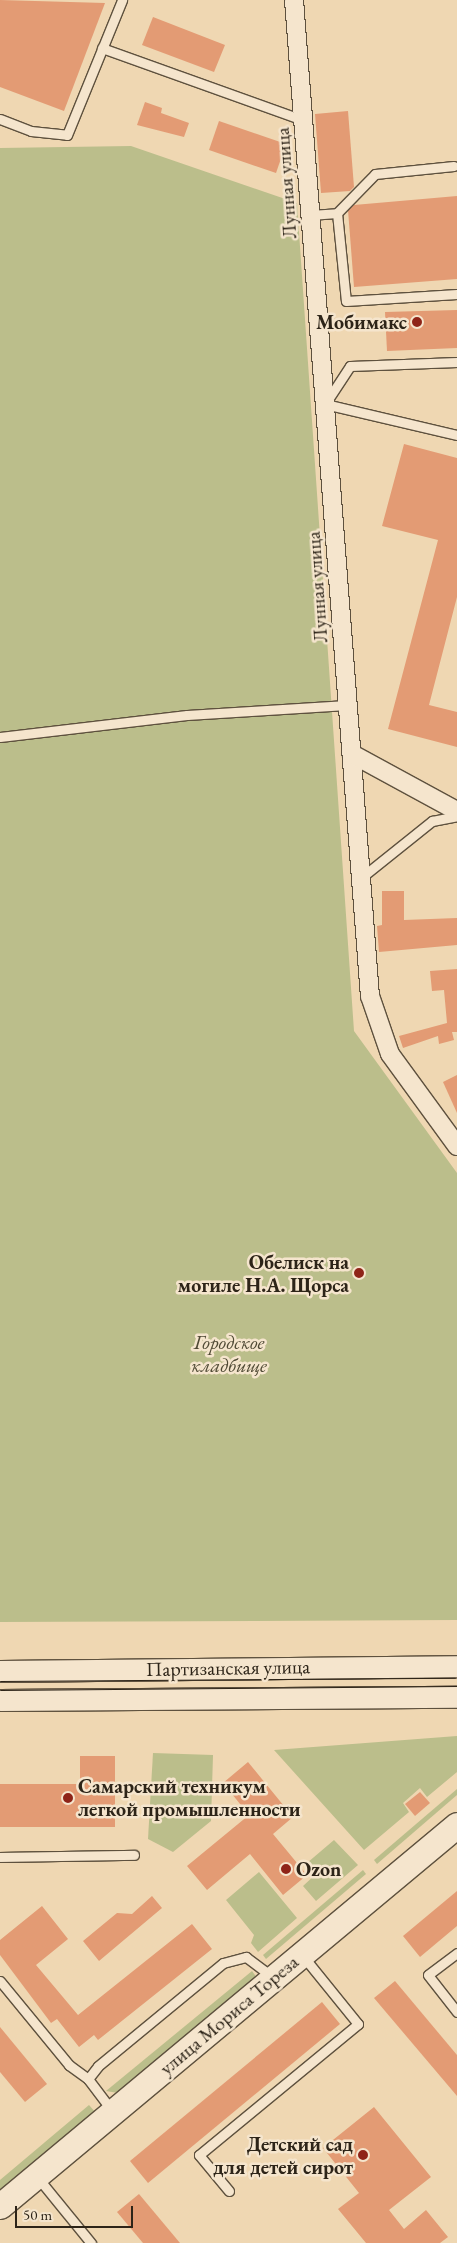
<!DOCTYPE html>
<html>
<head>
<meta charset="utf-8">
<style>
  body { margin:0 }
  #map { position:relative; width:457px; height:2243px; overflow:hidden; background:#efd7b2; font-family:"EB Garamond",serif }
  div>[style] { position:absolute }
  .green>* { inset:0; background:#bbbe8b }
  .building>* { inset:0; background:#e39b74 }
  .roads { filter:drop-shadow(1px 0 #5e513e) drop-shadow(-1px 0 #5e513e) drop-shadow(0 1px #5e513e) drop-shadow(0 -1px #5e513e) }
  .service>* { height:9px; margin:-4.5px; padding:0 4.5px; transform-origin:4.5px; border-radius:4.5px; background:#f5e5cd }
  .minor>* { height:18px; margin:-9px; padding:0 9px; transform-origin:9px; border-radius:9px; background:#f5e5cd }
  .tertiary>* { height:21px; margin:-10.5px; padding:0 10.5px; transform-origin:10.5px; border-radius:10.5px; background:#f5e5cd }
  .secondary>* { height:25px; margin:-12.5px; padding:0 12.5px; transform-origin:12.5px; border-radius:12.5px; background:#f5e5cd }
  .tram>* { height:1px; margin:-0.5px; padding:0 0.5px; transform-origin:0.5px; border-radius:0.5px; background:#2d2418 }
  .dots>* { width:14px; height:14px; translate:-50% -50%; box-sizing:border-box; border:2px solid #f5e5cd; border-radius:50% }
  span { translate:-50% -50%; white-space:nowrap; text-align:center; line-height:1.15; -webkit-text-stroke:5px #f5e5cd; paint-order:stroke }
  .street-label { font-size:20px; color:#2d2418 }
  .poi-label { font-size:20px; color:#2d2418; font-weight:700 }
  .right { translate:-100% -50%; text-align:right }
  .left { translate:0 -50%; text-align:left }
  .park-label { font-size:20px; color:#504a35; font-style:italic }
  .scale { position:absolute; left:15px; top:2206px; width:118px; height:22px; box-sizing:border-box; border:2px solid #2d2418; border-top:0; padding-left:6px; font-size:15px; line-height:18px; white-space:nowrap; color:#2d2418; -webkit-text-stroke:4px #f5e5cd; paint-order:stroke }
</style>
</head>
<body>
<div id="map">
  <div class="green">
    <div style="clip-path:polygon(131px 146px,297px 203px,354px 1031px,457px 1173px,457px 1620px,0 1622px,0 148px)"></div>
    <div style="clip-path:polygon(457px 1736px,457px 1772px,427px 1797px,420px 1788px,403px 1803px,409px 1812px,364px 1850px,274px 1750px)"></div>
    <div style="clip-path:polygon(153px 1753px,213px 1755px,211px 1821px,173px 1852px,148px 1839px)"></div>
    <div style="clip-path:polygon(457px 1789px,457px 1795px,377px 1864px,374px 1860px)"></div>
    <div style="clip-path:polygon(334px 1840px,358px 1865px,316px 1901px,303px 1886px,316px 1874px,307px 1863px)"></div>
    <div style="clip-path:polygon(363px 1870px,366px 1874px,266px 1959px,263px 1955px)"></div>
    <div style="clip-path:polygon(259px 1872px,297px 1918px,258px 1952px,251px 1943px,254px 1935px,226px 1900px)"></div>
    <div style="clip-path:polygon(252px 1971px,257px 1978px,118px 2093px,106px 2091px)"></div>
    <div style="clip-path:polygon(89px 2105px,96px 2113px,0 2192px,0 2180px)"></div>
  </div>
  <div class="building">
    <div style="clip-path:polygon(0 0,105px 3px,64px 111px,0 87px)"></div>
    <div style="clip-path:polygon(153px 17px,225px 45px,214px 72px,142px 45px)"></div>
    <div style="clip-path:polygon(145px 102px,162px 108px,161px 113px,189px 123px,184px 137px,137px 125px)"></div>
    <div style="clip-path:polygon(348px 111px,354px 187px,350px 191px,321px 193px,315px 114px)"></div>
    <div style="clip-path:polygon(219px 121px,286px 144px,276px 173px,209px 150px)"></div>
    <div style="clip-path:polygon(457px 196px,457px 279px,354px 287px,348px 210px,354px 205px)"></div>
    <div style="clip-path:polygon(457px 310px,457px 348px,387px 351px,385px 312px)"></div>
    <div style="clip-path:polygon(404px 444px,457px 458px,457px 597px,429px 705px,457px 712px,457px 747px,388px 729px,438px 540px,382px 526px)"></div>
    <div style="clip-path:polygon(382px 891px,404px 891px,404px 920px,457px 918px,457px 945px,379px 952px,377px 926px,382px 925px)"></div>
    <div style="clip-path:polygon(457px 969px,457px 1032px,452px 1032px,454px 1040px,439px 1044px,438px 1036px,403px 1048px,399px 1036px,447px 1023px,444px 990px,432px 991px,430px 971px)"></div>
    <div style="clip-path:polygon(457px 1075px,457px 1113px,443px 1082px)"></div>
    <div style="clip-path:polygon(80px 1756px,115px 1756px,115px 1827px,0 1827px,0 1784px,80px 1784px)"></div>
    <div style="clip-path:polygon(248px 1762px,293px 1817px,273px 1834px,307px 1875px,283px 1895px,250px 1854px,207px 1890px,187px 1866px,249px 1815px,223px 1783px)"></div>
    <div style="clip-path:polygon(420px 1792px,430px 1803px,415px 1816px,405px 1804px)"></div>
    <div style="clip-path:polygon(457px 1891px,457px 1926px,420px 1957px,403px 1936px)"></div>
    <div style="clip-path:polygon(152px 1896px,162px 1908px,99px 1961px,83px 1941px,117px 1913px,132px 1914px)"></div>
    <div style="clip-path:polygon(42px 1906px,68px 1939px,36px 1965px,78px 2015px,192px 1924px,212px 1949px,98px 2040px,94px 2035px,79px 2047px,57px 2019px,51px 2023px,0 1955px,0 1940px)"></div>
    <div style="clip-path:polygon(395px 1981px,457px 2055px,457px 2096px,374px 1998px)"></div>
    <div style="clip-path:polygon(322px 2002px,340px 2024px,148px 2183px,130px 2161px)"></div>
    <div style="clip-path:polygon(0 2027px,47px 2084px,25px 2102px,0 2072px)"></div>
    <div style="clip-path:polygon(374px 2107px,431px 2177px,389px 2210px,404px 2229px,426px 2210px,448px 2237px,440px 2243px,366px 2243px,338px 2209px,359px 2193px,323px 2148px)"></div>
    <div style="clip-path:polygon(139px 2194px,180px 2243px,143px 2243px,117px 2212px)"></div>
  </div>
  <div class="roads">
    <div class="service">
      <div style="left:102px;top:48px;width:214px;rotate:19.7deg"></div>
      <div style="left:0;top:119px;width:33px;rotate:21deg"></div>
      <div style="left:31px;top:131px;width:36px;rotate:6deg"></div>
      <div style="left:67px;top:135px;width:146px;rotate:-67.8deg"></div>
      <div style="left:337px;top:213px;width:88px;rotate:84.2deg"></div>
      <div style="left:346px;top:301px;width:111px;rotate:-3.6deg"></div>
      <div style="left:310px;top:215px;width:27px;rotate:-4deg"></div>
      <div style="left:337px;top:213px;width:54px;rotate:-45.7deg"></div>
      <div style="left:375px;top:174px;width:79px;rotate:-5.8deg"></div>
      <div style="left:457px;top:362px;width:107px;rotate:177.9deg"></div>
      <div style="left:350px;top:366px;width:45px;rotate:123.3deg"></div>
      <div style="left:325px;top:404px;width:136px;rotate:13.2deg"></div>
      <div style="left:0;top:737px;width:188px;rotate:-6.7deg"></div>
      <div style="left:187px;top:715px;width:160px;rotate:-3.6deg"></div>
      <div style="left:362px;top:877px;width:90px;rotate:-38.7deg"></div>
      <div style="left:432px;top:821px;width:25px;rotate:-11deg"></div>
      <div style="left:0;top:1857px;width:134px;rotate:-0.9deg"></div>
      <div style="left:457px;top:1953px;width:36px;rotate:143deg"></div>
      <div style="left:428px;top:1975px;width:47px;rotate:51.9deg"></div>
      <div style="left:0;top:1981px;width:109px;rotate:50.6deg"></div>
      <div style="left:69px;top:2065px;width:24px;rotate:36deg"></div>
      <div style="left:113px;top:2112px;width:41px;rotate:-127.1deg"></div>
      <div style="left:88px;top:2079px;width:16px;rotate:-52deg"></div>
      <div style="left:98px;top:2066px;width:162px;rotate:-39.5deg"></div>
      <div style="left:223px;top:1963px;width:24px;rotate:-15deg"></div>
      <div style="left:246px;top:1957px;width:31px;rotate:37deg"></div>
      <div style="left:38px;top:2178px;width:84px;rotate:50.8deg"></div>
      <div style="left:229px;top:2191px;width:47px;rotate:-129.8deg"></div>
      <div style="left:199px;top:2155px;width:206px;rotate:-39.5deg"></div>
      <div style="left:358px;top:2024px;width:87px;rotate:-129deg"></div>
    </div>
    <div class="minor">
      <div style="left:294px;top:0;width:999px;rotate:85.64deg"></div>
      <div style="left:370px;top:996px;width:61px;rotate:71deg"></div>
      <div style="left:390px;top:1054px;width:114px;rotate:53.9deg"></div>
      <div style="left:352px;top:754px;width:119px;rotate:28.5deg"></div>
    </div>
    <div class="tertiary">
      <div style="left:0;top:1671px;width:457px;rotate:-0.6deg"></div>
      <div style="left:0;top:1700px;width:457px;rotate:-0.4deg"></div>
    </div>
    <div class="secondary">
      <div style="left:0;top:2206px;width:595px;rotate:-39.82deg"></div>
    </div>
  </div>
  <div class="tram">
    <div style="left:0;top:1681px;width:455px;rotate:-0.4deg"></div>
    <div style="left:0;top:1690px;width:457px;rotate:-0.5deg"></div>
  </div>
  <div class="dots">
    <div style="left:417px;top:322px;background:#8f2418"></div>
    <div style="left:359px;top:1273px;background:#8f2418"></div>
    <div style="left:68px;top:1798px;background:#8f2418"></div>
    <div style="left:286px;top:1869px;background:#8f2418"></div>
    <div style="left:363px;top:2155px;background:#8f2418"></div>
  </div>
  <div class="street-label">
    <span style="left:286px;top:183px;rotate:-94deg">Лунная улица</span>
    <span style="left:317px;top:587px;rotate:-94deg">Лунная улица</span>
    <span style="left:228px;top:1668px;rotate:-1deg">Партизанская улица</span>
    <span style="left:229px;top:2015px;rotate:-40deg">улица Мориса Тореза</span>
  </div>
  <div class="poi-label">
    <span class="right" style="left:407px;top:322px">Мобимакс</span>
    <span class="right" style="left:349px;top:1274px">Обелиск на<br>могиле Н.А. Щорса</span>
    <span class="left" style="left:78px;top:1798px">Самарский техникум<br>легкой промышленности</span>
    <span class="left" style="left:296px;top:1869px">Ozon</span>
    <span class="right" style="left:353px;top:2156px">Детский сад<br>для детей сирот</span>
  </div>
  <div class="park-label">
    <span style="left:229px;top:1354px">Городское<br>кладбище</span>
  </div>
  <div class="scale">50 m</div>
</div>
</body>
</html>
